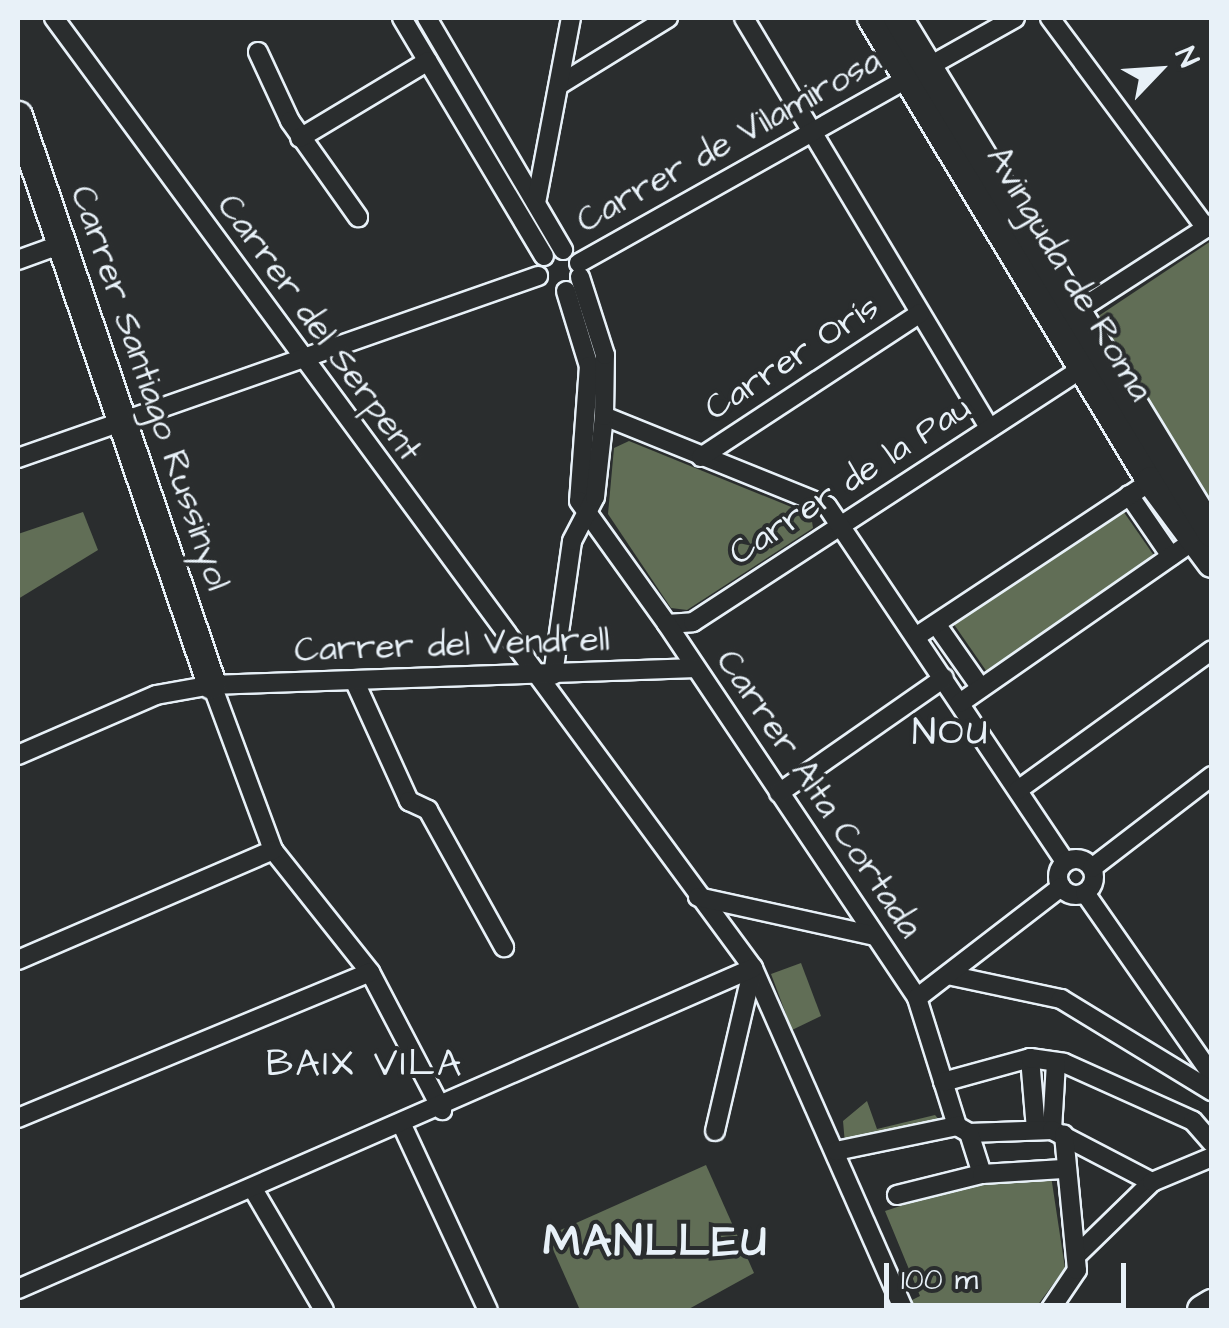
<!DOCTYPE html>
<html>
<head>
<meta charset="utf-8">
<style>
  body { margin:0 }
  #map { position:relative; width:1229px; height:1328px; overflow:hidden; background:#2a2d2e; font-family:"Architects Daughter",sans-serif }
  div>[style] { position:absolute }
  .green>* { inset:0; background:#616e56 }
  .roads { filter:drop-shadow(2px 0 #e8f1f8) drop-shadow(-2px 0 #e8f1f8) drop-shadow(0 2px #e8f1f8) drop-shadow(0 -2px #e8f1f8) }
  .street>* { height:18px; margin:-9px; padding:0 9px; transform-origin:9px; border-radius:9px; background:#2a2d2e }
  .street>.ring { margin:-9px; padding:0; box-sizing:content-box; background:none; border:18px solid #2a2d2e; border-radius:50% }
  .secondary>* { height:28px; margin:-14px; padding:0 14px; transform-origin:14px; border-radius:14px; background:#2a2d2e }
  span { translate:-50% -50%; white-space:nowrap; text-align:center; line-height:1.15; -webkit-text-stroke:8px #2a2d2e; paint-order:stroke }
  .street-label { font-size:35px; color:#e8f1f8 }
  .neighbourhood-label { font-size:38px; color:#e8f1f8; letter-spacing:2.5px }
  .district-label { font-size:45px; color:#e8f1f8; font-weight:700; letter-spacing:2.5px }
  .frame { position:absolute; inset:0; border:20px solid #e8f1f8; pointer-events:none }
  .north { position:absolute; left:1109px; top:20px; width:100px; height:100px; -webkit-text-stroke:8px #2a2d2e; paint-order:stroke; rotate:65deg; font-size:28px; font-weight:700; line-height:40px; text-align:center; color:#e8f1f8 }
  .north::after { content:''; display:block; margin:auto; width:35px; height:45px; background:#e8f1f8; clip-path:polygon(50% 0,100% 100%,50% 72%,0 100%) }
  .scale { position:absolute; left:884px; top:1263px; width:242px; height:45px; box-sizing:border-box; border:5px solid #e8f1f8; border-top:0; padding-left:12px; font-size:30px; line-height:35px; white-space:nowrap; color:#e8f1f8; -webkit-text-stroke:8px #2a2d2e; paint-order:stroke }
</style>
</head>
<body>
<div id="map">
  <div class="green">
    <div style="clip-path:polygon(1211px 241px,1211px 509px,1094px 319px)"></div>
    <div style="clip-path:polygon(629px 441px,811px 515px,813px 528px,687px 610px,671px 608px,608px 514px,614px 448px)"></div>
    <div style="clip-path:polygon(1121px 508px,1155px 557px,987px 672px,953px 623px)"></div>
    <div style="clip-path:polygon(83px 512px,98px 550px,18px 599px,18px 534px)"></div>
    <div style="clip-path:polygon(801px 963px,821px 1016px,792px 1030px,771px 974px)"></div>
    <div style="clip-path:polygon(867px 1101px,877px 1129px,935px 1115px,941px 1122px,845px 1144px,843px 1121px)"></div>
    <div style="clip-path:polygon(706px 1165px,754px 1273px,687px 1310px,580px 1310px,547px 1236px)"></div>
    <div style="clip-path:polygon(1051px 1176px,1065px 1268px,1034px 1310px,914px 1310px,910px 1301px,920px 1296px,885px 1211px,989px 1177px)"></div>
  </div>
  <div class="roads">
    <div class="street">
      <div style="left:54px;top:18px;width:1179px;rotate:53.65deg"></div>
      <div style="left:753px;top:968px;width:374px;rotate:66.2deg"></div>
      <div style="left:402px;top:18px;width:277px;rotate:59.2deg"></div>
      <div style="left:427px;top:18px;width:269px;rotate:59.6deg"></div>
      <div style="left:744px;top:18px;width:478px;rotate:59.1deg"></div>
      <div style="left:1050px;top:18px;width:262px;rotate:53.4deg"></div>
      <div style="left:258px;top:52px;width:76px;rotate:65.1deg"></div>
      <div style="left:290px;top:121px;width:118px;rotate:54.7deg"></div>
      <div style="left:559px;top:85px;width:128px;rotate:-31.6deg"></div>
      <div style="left:300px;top:138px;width:149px;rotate:-31deg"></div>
      <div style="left:536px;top:203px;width:188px;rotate:-79.3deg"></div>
      <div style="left:18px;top:260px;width:47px;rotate:-20deg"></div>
      <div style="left:579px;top:263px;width:500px;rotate:-29.33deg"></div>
      <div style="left:566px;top:291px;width:78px;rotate:73deg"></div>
      <div style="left:589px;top:366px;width:135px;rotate:94.2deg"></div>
      <div style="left:579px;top:501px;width:151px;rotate:54.4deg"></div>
      <div style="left:667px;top:624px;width:26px;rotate:-4deg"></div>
      <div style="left:693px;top:622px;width:463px;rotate:-33.1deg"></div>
      <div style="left:1074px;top:313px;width:164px;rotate:-32.8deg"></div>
      <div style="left:604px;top:416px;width:240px;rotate:22deg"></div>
      <div style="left:827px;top:506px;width:428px;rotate:56.2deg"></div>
      <div style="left:701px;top:457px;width:262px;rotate:-33.3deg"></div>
      <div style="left:18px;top:458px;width:551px;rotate:-19.29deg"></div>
      <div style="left:1129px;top:495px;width:74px;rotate:55.5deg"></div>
      <div style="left:667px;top:624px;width:450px;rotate:56.2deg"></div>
      <div style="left:917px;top:998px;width:134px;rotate:72.6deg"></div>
      <div style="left:957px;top:1126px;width:14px;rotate:30deg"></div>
      <div style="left:936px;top:624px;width:78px;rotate:54.9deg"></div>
      <div style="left:917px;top:636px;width:290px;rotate:-33.5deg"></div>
      <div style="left:553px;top:675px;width:135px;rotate:-81.9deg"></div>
      <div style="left:572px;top:541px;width:50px;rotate:-62.4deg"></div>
      <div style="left:595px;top:497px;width:81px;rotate:-83.7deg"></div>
      <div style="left:604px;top:416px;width:61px;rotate:-89.1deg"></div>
      <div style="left:605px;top:355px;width:82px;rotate:-107.8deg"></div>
      <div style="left:355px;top:682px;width:131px;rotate:65.6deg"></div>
      <div style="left:409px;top:801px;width:21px;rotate:25deg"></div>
      <div style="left:428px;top:810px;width:157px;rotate:61deg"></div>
      <div style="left:212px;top:685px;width:176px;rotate:69.7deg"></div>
      <div style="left:273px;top:850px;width:156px;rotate:51.5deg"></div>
      <div style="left:370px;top:972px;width:156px;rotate:62.4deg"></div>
      <div style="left:960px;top:703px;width:295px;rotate:-34.8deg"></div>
      <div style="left:18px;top:755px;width:150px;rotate:-23.5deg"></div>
      <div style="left:156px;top:695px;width:57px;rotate:-10.1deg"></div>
      <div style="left:212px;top:685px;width:483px;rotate:-2deg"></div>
      <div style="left:1018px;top:790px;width:239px;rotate:-35.8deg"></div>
      <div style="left:779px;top:793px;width:201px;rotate:-34.9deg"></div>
      <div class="ring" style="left:1058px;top:859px;width:18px;height:18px"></div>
      <div style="left:1092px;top:868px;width:151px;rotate:-37.5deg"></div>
      <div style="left:1085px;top:893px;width:222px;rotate:55.1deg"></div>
      <div style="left:698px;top:897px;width:181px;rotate:12.4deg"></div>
      <div style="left:18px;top:960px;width:278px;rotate:-23.3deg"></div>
      <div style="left:948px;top:975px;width:116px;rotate:12deg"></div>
      <div style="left:1061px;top:999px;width:177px;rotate:31.4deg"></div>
      <div style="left:917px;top:998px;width:182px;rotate:-37.6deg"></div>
      <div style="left:1030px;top:1058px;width:71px;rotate:85.2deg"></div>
      <div style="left:943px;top:1082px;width:90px;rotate:-15.4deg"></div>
      <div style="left:1030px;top:1058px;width:34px;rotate:8deg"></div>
      <div style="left:1064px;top:1063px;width:141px;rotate:24.2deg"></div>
      <div style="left:1193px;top:1121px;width:29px;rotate:49deg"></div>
      <div style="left:18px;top:1118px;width:381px;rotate:-22.5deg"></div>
      <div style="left:402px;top:1125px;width:204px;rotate:65.1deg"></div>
      <div style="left:1052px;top:1130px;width:68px;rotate:-86.6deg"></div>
      <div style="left:715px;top:1131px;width:167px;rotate:-76.9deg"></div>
      <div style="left:969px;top:1133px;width:83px;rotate:-2.1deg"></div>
      <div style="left:1052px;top:1130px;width:113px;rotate:27.5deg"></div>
      <div style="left:969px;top:1133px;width:43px;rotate:72.4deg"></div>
      <div style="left:836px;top:1151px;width:124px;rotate:-11.7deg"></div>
      <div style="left:253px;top:1189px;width:140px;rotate:59.6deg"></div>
      <div style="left:897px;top:1195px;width:88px;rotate:-13.9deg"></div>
      <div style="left:982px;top:1174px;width:81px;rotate:-3.5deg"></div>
      <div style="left:1077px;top:1255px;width:105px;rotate:-44.2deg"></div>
      <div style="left:1152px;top:1182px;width:65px;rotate:-22.6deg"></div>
      <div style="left:18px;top:1289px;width:802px;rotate:-23.59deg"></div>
      <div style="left:1050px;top:1310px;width:48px;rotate:-56deg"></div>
      <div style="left:1077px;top:1270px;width:136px;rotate:-95.5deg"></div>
    </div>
    <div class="secondary">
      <div style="left:872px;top:18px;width:541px;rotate:58.93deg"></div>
      <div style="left:1151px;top:481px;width:102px;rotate:53.4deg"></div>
      <div style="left:898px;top:18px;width:603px;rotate:58.63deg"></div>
      <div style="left:18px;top:116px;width:601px;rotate:71.17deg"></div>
      <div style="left:1202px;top:1310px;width:12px;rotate:-31deg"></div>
    </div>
  </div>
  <div class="street-label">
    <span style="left:729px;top:141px;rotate:-29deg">Carrer de Vilamirosa</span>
    <span style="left:1069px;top:274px;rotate:59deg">Avinguda de Roma</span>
    <span style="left:319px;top:328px;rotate:54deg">Carrer del Serpent</span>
    <span style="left:792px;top:358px;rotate:-33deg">Carrer Orís</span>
    <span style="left:150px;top:388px;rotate:71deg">Carrer Santiago Russinyol</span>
    <span style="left:850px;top:481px;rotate:-33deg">Carrer de la Pau</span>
    <span style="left:452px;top:645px;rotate:-2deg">Carrer del Vendrell</span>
    <span style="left:819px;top:794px;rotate:56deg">Carrer Alta Cortada</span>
  </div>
  <div class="neighbourhood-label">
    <span style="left:951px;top:734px">NOU</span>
    <span style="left:365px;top:1065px">BAIX VILA</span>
  </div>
  <div class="district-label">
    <span style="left:656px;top:1243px">MANLLEU</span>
  </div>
  <div class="frame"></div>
  <div class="north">N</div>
  <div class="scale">100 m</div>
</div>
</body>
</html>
